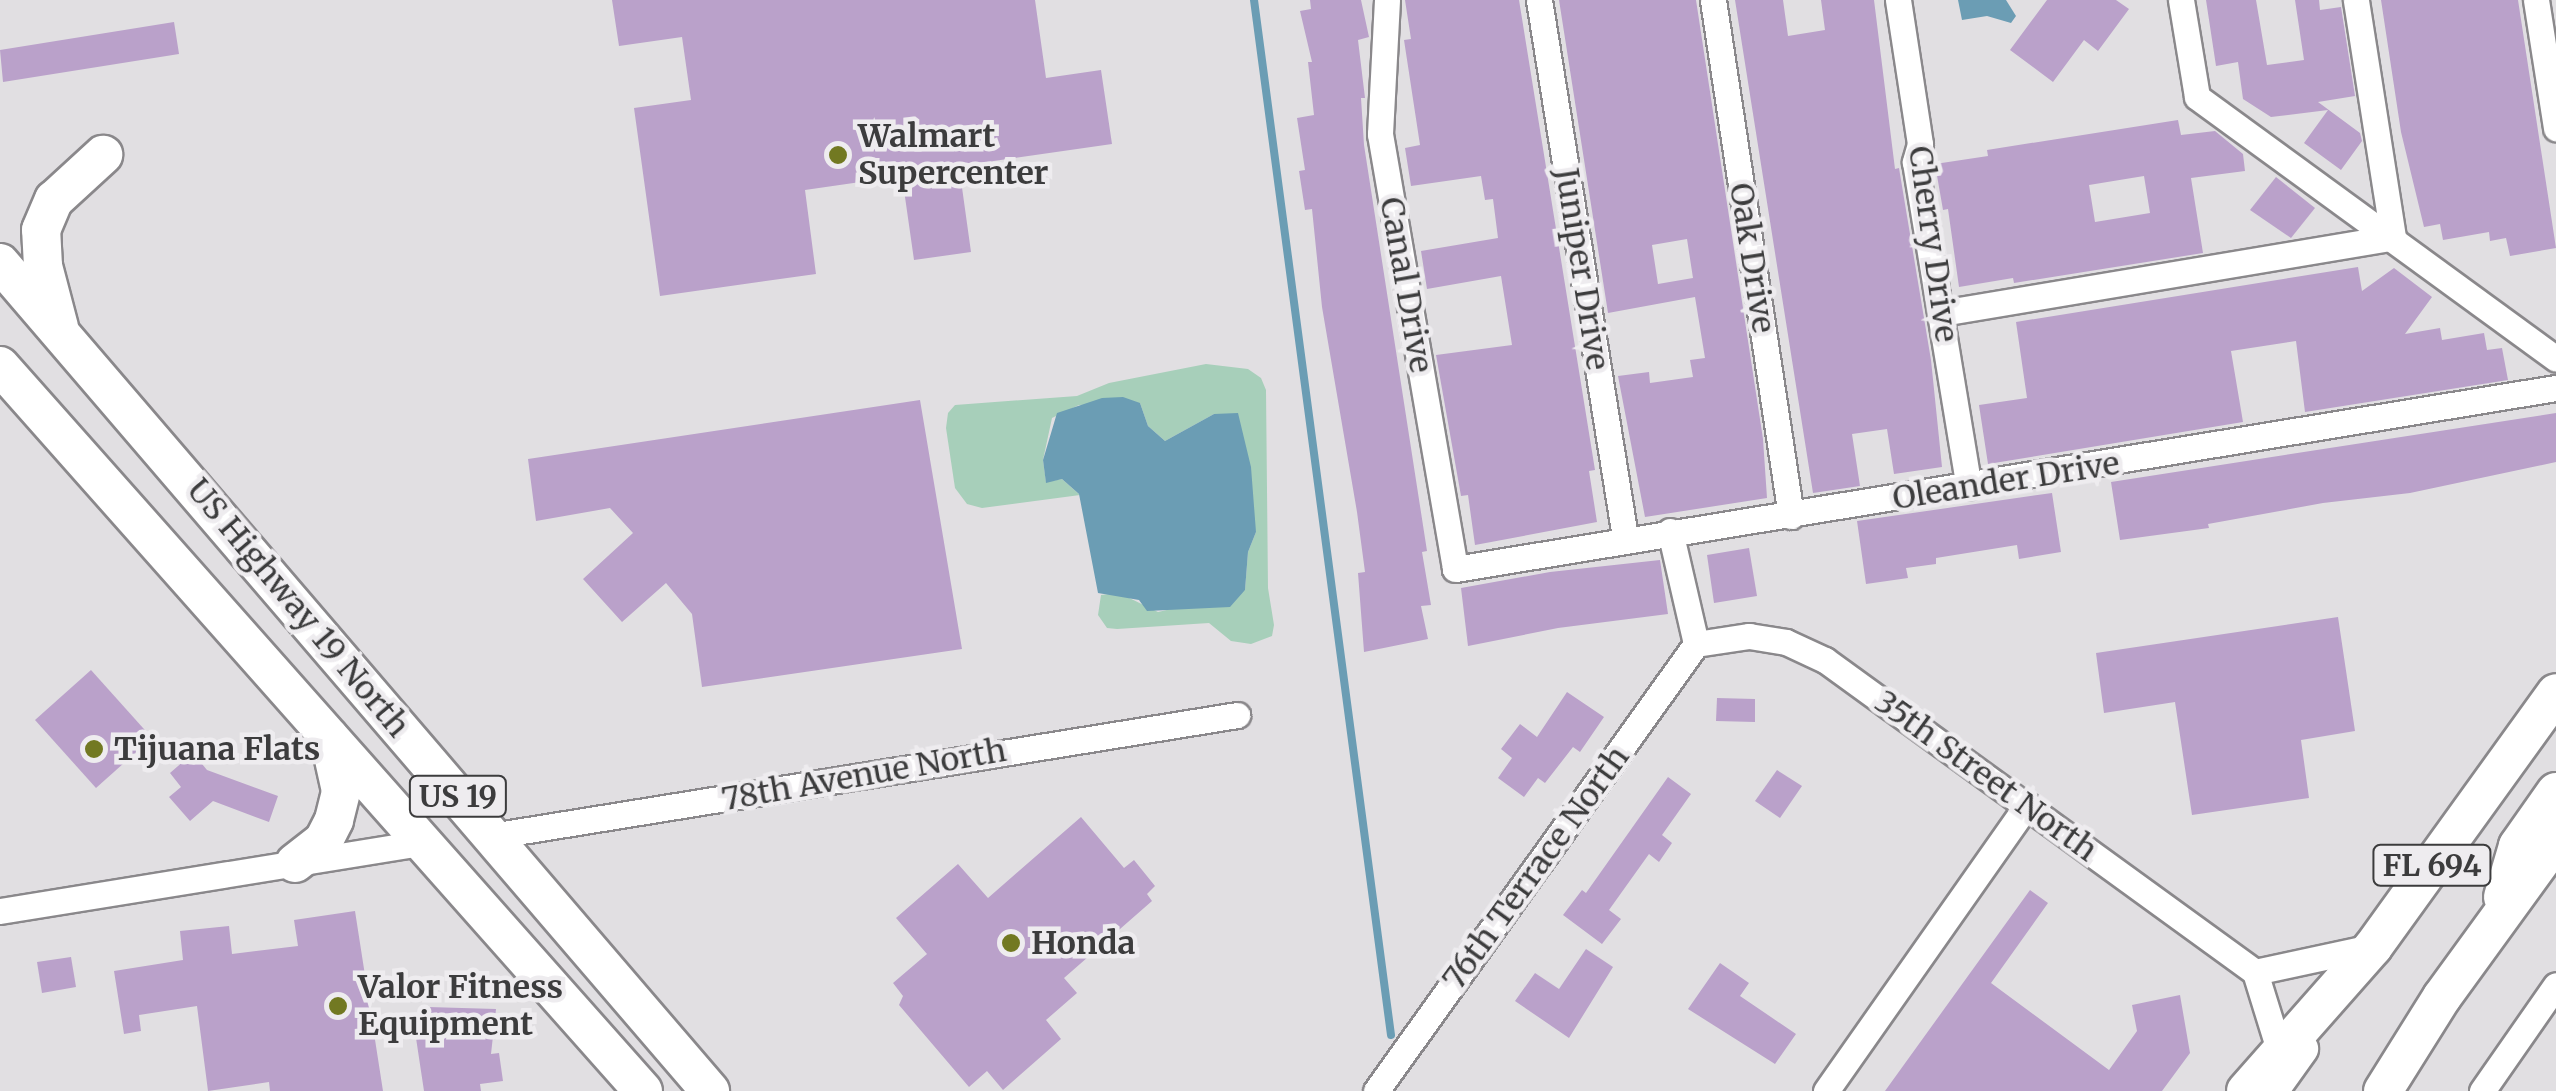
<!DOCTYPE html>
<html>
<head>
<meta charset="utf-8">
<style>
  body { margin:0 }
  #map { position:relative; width:2556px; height:1091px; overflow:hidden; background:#e1dfe2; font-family:Merriweather,serif }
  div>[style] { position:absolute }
  .green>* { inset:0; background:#a7cfba }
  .water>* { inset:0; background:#6b9db4 }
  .stream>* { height:8px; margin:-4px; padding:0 4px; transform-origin:4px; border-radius:4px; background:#6b9db4 }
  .building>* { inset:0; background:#baa1ca }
  .roads { filter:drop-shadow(2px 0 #8a888b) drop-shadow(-2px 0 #8a888b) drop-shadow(0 2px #8a888b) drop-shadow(0 -2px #8a888b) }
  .minor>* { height:25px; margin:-12.5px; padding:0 12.5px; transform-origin:12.5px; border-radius:12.5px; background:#fff }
  .major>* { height:32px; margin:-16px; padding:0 16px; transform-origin:16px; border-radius:16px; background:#fff }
  .highway>* { height:38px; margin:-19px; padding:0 19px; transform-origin:19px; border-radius:19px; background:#fff }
  .dots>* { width:28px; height:28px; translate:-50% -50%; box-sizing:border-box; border:5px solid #eeecef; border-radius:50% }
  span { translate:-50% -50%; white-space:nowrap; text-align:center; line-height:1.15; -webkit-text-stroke:9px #eeecef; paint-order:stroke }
  .shield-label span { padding:2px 8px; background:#eeecef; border:2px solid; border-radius:8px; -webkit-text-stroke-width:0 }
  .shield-label { font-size:30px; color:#3c3c3d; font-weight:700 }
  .poi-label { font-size:32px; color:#3c3c3d; font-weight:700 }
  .left { translate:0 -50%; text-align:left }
  .street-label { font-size:32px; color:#3c3c3d }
</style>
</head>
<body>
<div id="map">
  <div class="green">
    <div style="clip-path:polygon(1206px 364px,1248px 369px,1261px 378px,1266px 390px,1268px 588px,1274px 625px,1272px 636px,1251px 644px,1231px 641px,1209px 623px,1117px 629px,1107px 628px,1098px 615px,1101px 595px,1119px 593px,1158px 612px,1185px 606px,1208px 608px,1245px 590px,1248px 552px,1256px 532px,1214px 414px,1165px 441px,1148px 426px,1140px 403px,1079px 405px,1052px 418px,1043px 460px,1046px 482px,1062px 479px,1080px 495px,982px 508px,967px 504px,955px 488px,946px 428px,948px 413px,955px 405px,1077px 396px,1109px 383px)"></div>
  </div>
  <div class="water">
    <div style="clip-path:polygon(1958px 0,2006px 0,2016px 16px,2011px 23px,1987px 16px,1962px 20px)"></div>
    <div style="clip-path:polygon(1123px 397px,1140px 403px,1148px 426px,1165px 441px,1214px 414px,1238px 413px,1251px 467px,1256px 532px,1248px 552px,1245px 590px,1230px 607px,1147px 611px,1139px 600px,1098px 593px,1079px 494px,1062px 479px,1046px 483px,1043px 460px,1057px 413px,1102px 398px)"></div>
  </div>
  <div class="stream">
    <div style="left:1254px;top:0;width:1044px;rotate:82.46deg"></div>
  </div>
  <div class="building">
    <div style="clip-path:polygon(612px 0,1035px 0,1046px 78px,1101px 70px,1112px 144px,959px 166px,971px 252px,914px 260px,902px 176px,805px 190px,816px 274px,660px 296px,634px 108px,691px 100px,682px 37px,619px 46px)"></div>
    <div style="clip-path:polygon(1310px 0,1361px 0,1369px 37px,1358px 40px,1365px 98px,1361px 98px,1364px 145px,1427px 551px,1422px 552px,1431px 605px,1421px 606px,1428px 639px,1364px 652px,1358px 573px,1365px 572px,1357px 512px,1322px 307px,1312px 209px,1305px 210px,1299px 171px,1305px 170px,1297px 118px,1314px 115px,1308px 62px,1312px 62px,1300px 11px,1311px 9px)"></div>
    <div style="clip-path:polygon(1405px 0,1519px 0,1595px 470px,1589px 471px,1597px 522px,1475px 545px,1468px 495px,1461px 496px,1436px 355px,1512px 345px,1501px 276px,1427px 289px,1421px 251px,1498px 238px,1493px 199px,1485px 200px,1481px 176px,1411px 186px,1405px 148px,1420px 145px,1404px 40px,1411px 39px)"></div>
    <div style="clip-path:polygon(evenodd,1559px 0,1696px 0,1763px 439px,1767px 498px,1645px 517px,1618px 376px,1649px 372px,1650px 383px,1693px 377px,1690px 360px,1705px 358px,1695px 297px,1608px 313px,1559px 0,1687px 239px,1693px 278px,1658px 284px,1652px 245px,1687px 239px)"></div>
    <div style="clip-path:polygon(1735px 0,1783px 0,1788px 36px,1825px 30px,1821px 0,1874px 0,1895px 169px,1899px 168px,1931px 360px,1942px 467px,1894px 474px,1887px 429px,1852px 434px,1860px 486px,1813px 493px)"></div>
    <div style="clip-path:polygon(2047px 0,2116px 0,2129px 9px,2098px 51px,2084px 40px,2053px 82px,2010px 50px)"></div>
    <div style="clip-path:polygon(2206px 0,2256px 0,2267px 65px,2304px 60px,2295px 0,2319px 0,2320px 10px,2341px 7px,2355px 96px,2318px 102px,2360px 133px,2362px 141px,2341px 170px,2304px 143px,2328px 110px,2271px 117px,2243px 99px,2238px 62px,2216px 66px)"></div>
    <div style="clip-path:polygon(2381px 0,2518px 0,2556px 248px,2510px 256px,2506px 238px,2490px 241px,2489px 232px,2443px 240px,2440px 224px,2424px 227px,2401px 132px)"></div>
    <div style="clip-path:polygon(174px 22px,179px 54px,3px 82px,0 50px)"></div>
    <div style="clip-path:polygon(evenodd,2178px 120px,2181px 135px,2215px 131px,2243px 154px,2245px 171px,2191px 178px,2203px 253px,2014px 283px,2013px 278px,1959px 287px,1948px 209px,1943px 210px,1935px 164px,1988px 156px,1987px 150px,2178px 120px,2144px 176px,2150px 213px,2095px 222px,2089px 185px,2144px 176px)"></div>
    <div style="clip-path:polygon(2276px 177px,2315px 208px,2291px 238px,2250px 210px)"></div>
    <div style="clip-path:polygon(2358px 267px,2362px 291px,2394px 268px,2432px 297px,2405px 334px,2440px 328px,2442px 340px,2484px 333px,2487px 350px,2502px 348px,2508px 380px,2305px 412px,2296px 341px,2231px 351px,2243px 422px,1988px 464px,1979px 405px,2027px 398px,2016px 322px)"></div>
    <div style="clip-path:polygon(920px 400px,962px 649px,702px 687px,692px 614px,666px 583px,622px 622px,583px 579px,633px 533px,610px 508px,536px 521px,528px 459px)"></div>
    <div style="clip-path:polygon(2556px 413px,2556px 462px,2410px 493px,2323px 503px,2208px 524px,2209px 528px,2120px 540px,2111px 482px)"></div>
    <div style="clip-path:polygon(2052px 493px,2061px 552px,2019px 559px,2017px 545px,1936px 558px,1936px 564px,1906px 568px,1908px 578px,1866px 584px,1857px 521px)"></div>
    <div style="clip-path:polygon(1749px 548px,1757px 596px,1714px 603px,1707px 555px)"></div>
    <div style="clip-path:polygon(1660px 560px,1668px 614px,1558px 628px,1468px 646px,1461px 588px,1550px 572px)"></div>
    <div style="clip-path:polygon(2338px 617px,2355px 731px,2301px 740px,2309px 798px,2192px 815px,2175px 702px,2104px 713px,2096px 653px)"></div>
    <div style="clip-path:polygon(91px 670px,152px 738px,96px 788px,35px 720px)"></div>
    <div style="clip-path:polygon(1567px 692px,1604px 717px,1580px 752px,1573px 747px,1545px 783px,1538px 778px,1524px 797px,1498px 778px,1512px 758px,1501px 749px,1520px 724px,1537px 737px)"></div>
    <div style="clip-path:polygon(1717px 698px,1755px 699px,1755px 722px,1716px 721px)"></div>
    <div style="clip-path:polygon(193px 753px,207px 770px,278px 796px,269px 822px,213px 801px,190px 821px,169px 797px,181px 787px,170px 773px)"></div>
    <div style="clip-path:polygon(1777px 770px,1802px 786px,1780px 818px,1755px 801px)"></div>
    <div style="clip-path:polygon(1668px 777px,1691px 794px,1662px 835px,1672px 843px,1659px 862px,1649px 854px,1609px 910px,1621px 919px,1602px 944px,1563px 915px,1582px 890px,1586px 893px)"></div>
    <div style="clip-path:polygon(1081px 817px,1124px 868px,1134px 860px,1155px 886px,1147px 894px,1152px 901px,1064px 978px,1077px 993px,1046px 1020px,1061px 1039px,1003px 1090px,987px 1071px,969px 1087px,899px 1005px,903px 996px,893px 983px,927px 954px,896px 918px,958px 864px,988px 898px)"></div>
    <div style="clip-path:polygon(2030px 890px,2048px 903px,1991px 983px,2109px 1070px,2137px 1031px,2132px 1005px,2180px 995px,2190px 1053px,2162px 1091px,1885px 1091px)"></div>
    <div style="clip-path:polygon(355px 911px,383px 1091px,270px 1091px,269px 1082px,208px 1091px,197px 1006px,139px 1015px,141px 1031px,124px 1034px,114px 971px,183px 960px,180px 931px,229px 926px,232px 954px,298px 946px,294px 920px)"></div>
    <div style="clip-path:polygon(1586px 949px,1613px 967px,1569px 1038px,1515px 1001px,1535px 973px,1559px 989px)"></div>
    <div style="clip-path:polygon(71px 957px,76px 987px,42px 993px,37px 962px)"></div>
    <div style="clip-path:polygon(1720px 963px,1749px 983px,1740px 996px,1796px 1034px,1775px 1064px,1688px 1009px)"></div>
    <div style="clip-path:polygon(428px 1007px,496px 1009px,491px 1054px,499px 1053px,503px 1081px,480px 1084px,481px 1091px,424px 1091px,416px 1038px,427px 1038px)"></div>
  </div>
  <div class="roads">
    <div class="minor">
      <div style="left:1387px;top:0;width:134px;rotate:93deg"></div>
      <div style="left:1380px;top:134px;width:441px;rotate:80.2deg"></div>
      <div style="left:1455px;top:569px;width:1116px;rotate:-9.34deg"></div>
      <div style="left:1539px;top:0;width:544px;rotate:80.9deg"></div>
      <div style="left:1713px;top:0;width:522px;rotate:81.4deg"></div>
      <div style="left:1898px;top:0;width:146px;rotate:81.3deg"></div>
      <div style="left:1920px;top:144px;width:19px;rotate:106deg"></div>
      <div style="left:1915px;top:162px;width:329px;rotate:80.6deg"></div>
      <div style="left:2181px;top:0;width:98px;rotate:80.6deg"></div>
      <div style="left:2197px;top:97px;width:444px;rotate:36.1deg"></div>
      <div style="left:2536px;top:0;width:130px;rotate:81.1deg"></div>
      <div style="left:1941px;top:313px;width:458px;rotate:-9.5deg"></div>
      <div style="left:2393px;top:237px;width:240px;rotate:-98.9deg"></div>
      <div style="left:1670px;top:531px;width:116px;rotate:77deg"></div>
      <div style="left:1696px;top:644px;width:54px;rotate:-8.6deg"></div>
      <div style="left:1749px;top:636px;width:37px;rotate:9deg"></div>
      <div style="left:1786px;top:642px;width:43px;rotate:24.8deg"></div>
      <div style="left:1825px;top:660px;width:531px;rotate:35.96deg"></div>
      <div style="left:2255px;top:972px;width:85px;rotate:72.8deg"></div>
      <div style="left:491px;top:836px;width:756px;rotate:-9.21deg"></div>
      <div style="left:0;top:911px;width:431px;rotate:-9.2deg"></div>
      <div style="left:2255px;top:972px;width:120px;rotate:-12.1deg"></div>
      <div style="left:1376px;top:1091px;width:550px;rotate:-54.4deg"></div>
      <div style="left:1826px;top:1091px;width:350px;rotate:-54.9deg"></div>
      <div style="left:2482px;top:1091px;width:129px;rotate:-55.1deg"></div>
    </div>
    <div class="major">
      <div style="left:2272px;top:1091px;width:52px;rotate:-54.5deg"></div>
    </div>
    <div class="highway">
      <div style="left:0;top:263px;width:1091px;rotate:49.39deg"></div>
      <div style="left:59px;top:327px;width:63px;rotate:-104.7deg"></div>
      <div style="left:43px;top:266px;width:36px;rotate:-93deg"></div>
      <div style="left:41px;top:230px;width:33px;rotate:-67deg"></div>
      <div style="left:54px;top:200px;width:67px;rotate:-42.6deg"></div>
      <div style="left:0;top:366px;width:969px;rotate:48.43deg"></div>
      <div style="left:295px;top:863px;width:37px;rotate:-38deg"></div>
      <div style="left:324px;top:840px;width:22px;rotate:-63deg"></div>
      <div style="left:334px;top:820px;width:30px;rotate:-76deg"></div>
      <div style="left:341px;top:791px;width:55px;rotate:-102.5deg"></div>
      <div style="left:2503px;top:897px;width:53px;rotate:-73.6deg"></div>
      <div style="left:2518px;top:846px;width:66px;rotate:-54.9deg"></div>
      <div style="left:2246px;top:1091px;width:192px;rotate:-48.6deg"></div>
      <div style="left:2373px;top:947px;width:313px;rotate:-54.2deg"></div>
      <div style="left:2383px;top:1091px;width:111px;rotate:-57.9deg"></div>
      <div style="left:2442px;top:997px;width:194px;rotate:-54deg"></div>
    </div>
  </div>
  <div class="dots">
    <div style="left:838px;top:155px;background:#727922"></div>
    <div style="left:94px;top:749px;background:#727922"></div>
    <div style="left:1011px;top:943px;background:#727922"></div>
    <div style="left:338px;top:1006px;background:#727922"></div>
  </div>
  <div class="shield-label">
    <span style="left:458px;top:796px">US 19</span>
    <span style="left:2432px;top:865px">FL 694</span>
  </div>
  <div class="poi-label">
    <span class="left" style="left:858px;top:155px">Walmart<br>Supercenter</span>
    <span class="left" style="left:114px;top:749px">Tijuana Flats</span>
    <span class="left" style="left:1031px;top:943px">Honda</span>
    <span class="left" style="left:358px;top:1006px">Valor Fitness<br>Equipment</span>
  </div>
  <div class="street-label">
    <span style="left:1933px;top:244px;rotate:82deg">Cherry Drive</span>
    <span style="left:1752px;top:258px;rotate:81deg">Oak Drive</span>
    <span style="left:1582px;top:269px;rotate:81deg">Juniper Drive</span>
    <span style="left:1406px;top:285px;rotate:80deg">Canal Drive</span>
    <span style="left:2006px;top:481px;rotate:-9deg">Oleander Drive</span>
    <span style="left:298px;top:608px;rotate:50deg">US Highway 19 North</span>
    <span style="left:864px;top:775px;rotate:-10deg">78th Avenue North</span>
    <span style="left:1986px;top:776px;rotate:36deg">35th Street North</span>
    <span style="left:1536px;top:868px;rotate:-54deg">76th Terrace North</span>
  </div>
</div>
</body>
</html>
